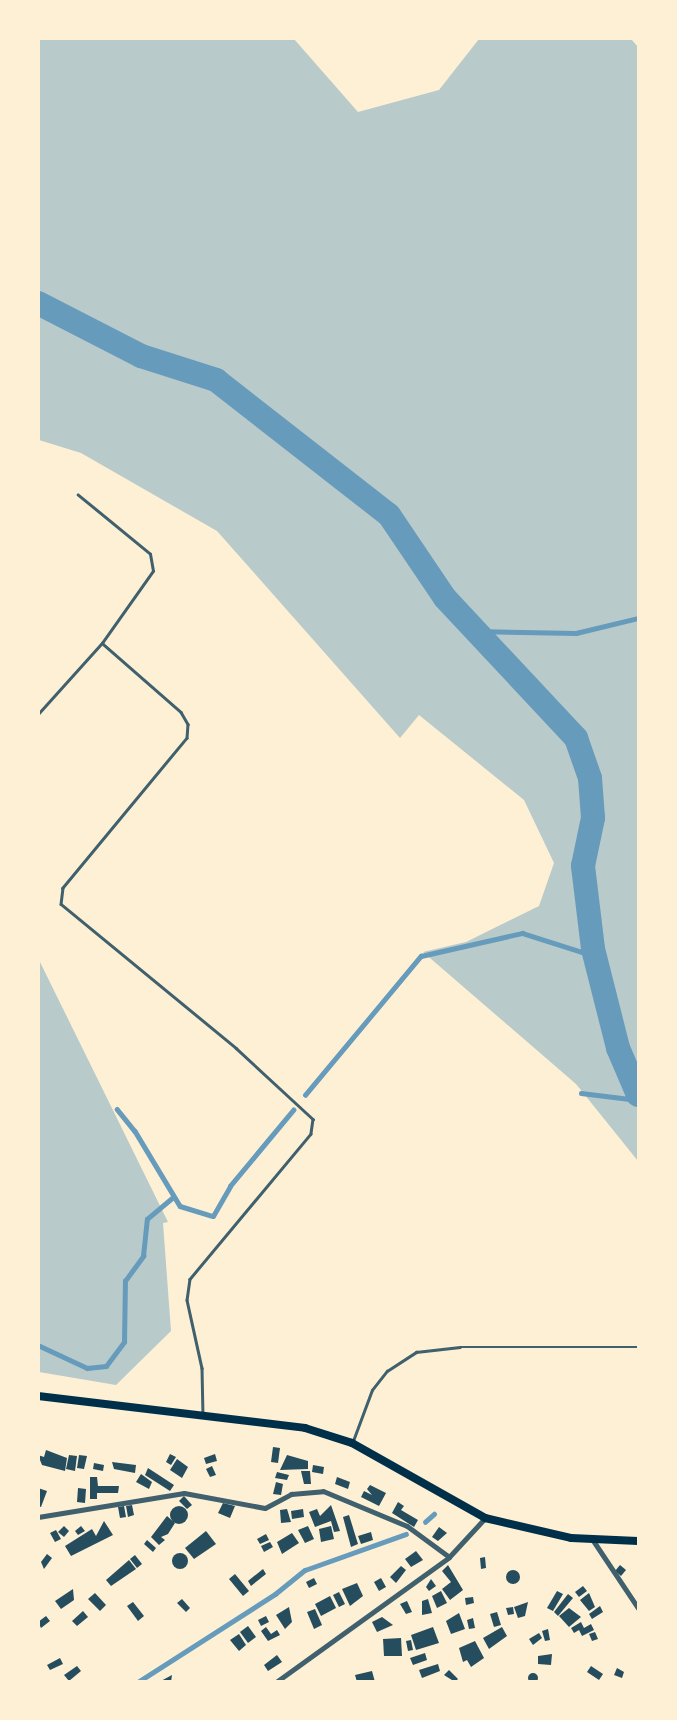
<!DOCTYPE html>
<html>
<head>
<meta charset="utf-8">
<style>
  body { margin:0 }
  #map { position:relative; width:677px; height:1720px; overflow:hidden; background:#fdf0d5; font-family:Roboto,sans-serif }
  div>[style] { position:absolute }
  .green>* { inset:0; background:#b9caca }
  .stream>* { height:4.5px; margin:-2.25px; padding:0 2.25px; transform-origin:2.25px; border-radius:2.25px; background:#669bbc }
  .river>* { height:24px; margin:-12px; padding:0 12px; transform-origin:12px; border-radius:12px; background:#669bbc }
  .building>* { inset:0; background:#264d5e }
  .round { border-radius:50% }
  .service>* { height:2.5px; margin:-1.25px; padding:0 1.25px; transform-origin:1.25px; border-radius:1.25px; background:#3f606c }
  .minor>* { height:5px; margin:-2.5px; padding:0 2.5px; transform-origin:2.5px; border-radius:2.5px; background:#3f606c }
  .secondary>* { height:8px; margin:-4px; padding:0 4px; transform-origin:4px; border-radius:4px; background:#003049 }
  span { translate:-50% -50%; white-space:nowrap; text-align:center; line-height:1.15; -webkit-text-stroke:5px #fdf0d5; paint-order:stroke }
  .frame { position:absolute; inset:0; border:40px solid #fdf0d5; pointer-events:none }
</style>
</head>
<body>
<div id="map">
  <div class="green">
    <div style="clip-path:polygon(38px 39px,294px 39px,358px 112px,439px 90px,479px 39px,631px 39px,638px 47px,638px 1161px,576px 1084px,423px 952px,466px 942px,539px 906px,554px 863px,524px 800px,419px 715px,400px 738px,217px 531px,81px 453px,39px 440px)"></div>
    <div style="clip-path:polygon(39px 960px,168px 1222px,163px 1223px,171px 1331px,116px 1385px,39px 1372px)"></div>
  </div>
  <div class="stream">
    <div style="left:475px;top:631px;width:101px;rotate:1.1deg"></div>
    <div style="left:576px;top:633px;width:64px;rotate:-13.6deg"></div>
    <div style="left:581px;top:1093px;width:57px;rotate:7deg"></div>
    <div style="left:305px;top:1095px;width:181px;rotate:-50.2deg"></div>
    <div style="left:421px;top:956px;width:104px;rotate:-12.8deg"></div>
    <div style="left:522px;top:933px;width:63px;rotate:17.6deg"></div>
    <div style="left:582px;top:952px;width:11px;rotate:-15deg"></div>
    <div style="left:117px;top:1109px;width:28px;rotate:51deg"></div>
    <div style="left:135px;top:1131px;width:87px;rotate:59deg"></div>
    <div style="left:180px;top:1206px;width:34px;rotate:17deg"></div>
    <div style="left:213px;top:1216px;width:34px;rotate:-60deg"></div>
    <div style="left:230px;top:1186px;width:99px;rotate:-50.3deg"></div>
    <div style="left:38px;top:1345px;width:54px;rotate:25.1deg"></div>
    <div style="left:87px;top:1368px;width:19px;rotate:-6deg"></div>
    <div style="left:106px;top:1366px;width:30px;rotate:-53deg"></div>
    <div style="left:124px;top:1342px;width:61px;rotate:-89.1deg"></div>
    <div style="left:125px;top:1281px;width:31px;rotate:-54deg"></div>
    <div style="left:143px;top:1256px;width:37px;rotate:-84deg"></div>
    <div style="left:147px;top:1219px;width:34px;rotate:-40deg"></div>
    <div style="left:425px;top:1522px;width:12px;rotate:-42deg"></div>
    <div style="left:138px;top:1682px;width:163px;rotate:-32.7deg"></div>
    <div style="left:275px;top:1594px;width:38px;rotate:-39deg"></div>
    <div style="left:305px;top:1570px;width:107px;rotate:-19.6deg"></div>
  </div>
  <div class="river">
    <div style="left:38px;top:303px;width:116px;rotate:27.2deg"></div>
    <div style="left:141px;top:356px;width:79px;rotate:17.7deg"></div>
    <div style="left:216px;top:380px;width:219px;rotate:38deg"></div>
    <div style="left:389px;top:515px;width:100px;rotate:56deg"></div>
    <div style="left:445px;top:598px;width:192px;rotate:46.9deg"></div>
    <div style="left:576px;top:738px;width:42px;rotate:70.7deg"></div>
    <div style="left:590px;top:778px;width:40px;rotate:85.7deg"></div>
    <div style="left:593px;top:818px;width:49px;rotate:101.8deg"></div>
    <div style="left:583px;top:866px;width:84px;rotate:83.1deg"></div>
    <div style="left:593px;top:949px;width:102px;rotate:75.8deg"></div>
    <div style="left:618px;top:1048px;width:51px;rotate:66.9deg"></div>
  </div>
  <div class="building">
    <div style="clip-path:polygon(273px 1447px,280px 1448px,278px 1463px,271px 1462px)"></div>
    <div style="clip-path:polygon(46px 1450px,67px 1458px,65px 1471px,42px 1465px,38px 1455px,44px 1457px)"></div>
    <div style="clip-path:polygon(170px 1454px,176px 1457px,171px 1465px,166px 1462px)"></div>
    <div style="clip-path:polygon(215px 1454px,217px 1461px,206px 1464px,204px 1458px)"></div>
    <div style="clip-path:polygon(69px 1455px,77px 1456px,75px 1471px,66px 1469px)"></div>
    <div style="clip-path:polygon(79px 1455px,87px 1456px,84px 1469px,77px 1468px)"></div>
    <div style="clip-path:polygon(287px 1455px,308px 1461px,308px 1469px,280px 1470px)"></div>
    <div style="clip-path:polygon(177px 1459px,188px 1467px,182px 1478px,170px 1470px)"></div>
    <div style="clip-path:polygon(112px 1462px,136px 1465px,135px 1473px,114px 1469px)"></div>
    <div style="clip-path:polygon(94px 1463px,104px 1465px,103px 1471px,93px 1469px)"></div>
    <div style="clip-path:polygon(313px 1465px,324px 1467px,323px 1474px,312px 1472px)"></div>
    <div style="clip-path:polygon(212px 1466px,216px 1475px,210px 1477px,206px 1469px)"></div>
    <div style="clip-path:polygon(148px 1468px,174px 1485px,170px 1491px,145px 1475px)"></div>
    <div style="clip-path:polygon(301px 1471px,310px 1471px,311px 1484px,304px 1484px)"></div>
    <div style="clip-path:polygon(277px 1472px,289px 1475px,287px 1480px,275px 1478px)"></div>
    <div style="clip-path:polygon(141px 1474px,152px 1482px,149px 1489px,136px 1482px)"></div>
    <div style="clip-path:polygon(90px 1477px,97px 1477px,98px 1486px,119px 1486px,118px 1493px,97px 1493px,97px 1499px,90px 1499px)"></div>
    <div style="clip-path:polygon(337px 1477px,350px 1482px,348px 1489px,335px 1484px)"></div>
    <div style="clip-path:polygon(276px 1482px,283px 1484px,281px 1495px,273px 1494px)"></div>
    <div style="clip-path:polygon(370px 1485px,386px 1493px,379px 1506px,361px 1497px,364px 1491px,372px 1495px,367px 1489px)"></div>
    <div style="clip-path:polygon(38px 1488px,47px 1491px,41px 1507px,38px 1506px)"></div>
    <div style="clip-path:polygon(78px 1488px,86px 1489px,85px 1503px,77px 1502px)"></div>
    <div style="clip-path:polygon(184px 1496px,192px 1505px,187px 1509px,179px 1501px)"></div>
    <div style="clip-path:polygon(398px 1502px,404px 1506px,401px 1510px,418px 1520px,414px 1527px,392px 1513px)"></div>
    <div style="clip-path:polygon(223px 1503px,235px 1506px,230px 1518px,218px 1513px)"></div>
    <div style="clip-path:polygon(132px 1505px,134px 1515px,128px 1517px,126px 1506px)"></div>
    <div style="clip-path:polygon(331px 1505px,340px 1531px,334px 1532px,331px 1521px,315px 1527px,309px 1512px,317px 1509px,320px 1516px)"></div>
    <div style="clip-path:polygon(124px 1506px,126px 1517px,120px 1518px,118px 1507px)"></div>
    <div class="round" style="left:170px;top:1506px;width:18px;height:18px"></div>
    <div style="clip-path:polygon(287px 1509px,291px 1522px,281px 1523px,280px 1510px)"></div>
    <div style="clip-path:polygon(303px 1509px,304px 1517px,292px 1519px,291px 1511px)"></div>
    <div style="clip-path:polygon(349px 1515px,358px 1544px,351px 1547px,343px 1517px)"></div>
    <div style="clip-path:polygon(167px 1516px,175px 1523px,168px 1534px,161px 1537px,165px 1540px,159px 1545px,151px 1537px)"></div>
    <div style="clip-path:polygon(104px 1521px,113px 1535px,71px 1556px,65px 1546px,92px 1529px,96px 1536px)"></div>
    <div style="clip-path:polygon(64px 1526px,69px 1531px,64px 1537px,58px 1532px)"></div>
    <div style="clip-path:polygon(81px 1526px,85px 1531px,78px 1535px,75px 1531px)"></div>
    <div style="clip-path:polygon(308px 1526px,314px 1539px,305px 1543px,298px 1530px)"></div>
    <div style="clip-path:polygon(331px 1526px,334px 1539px,321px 1542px,319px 1529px)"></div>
    <div style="clip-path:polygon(439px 1527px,447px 1533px,438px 1541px,432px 1537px)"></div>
    <div style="clip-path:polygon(56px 1530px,61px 1539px,55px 1542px,50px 1533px)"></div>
    <div style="clip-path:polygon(206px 1531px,216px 1544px,194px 1559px,185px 1548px)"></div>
    <div style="clip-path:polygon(371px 1532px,373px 1540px,361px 1544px,358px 1536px)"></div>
    <div style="clip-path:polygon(292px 1533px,299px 1543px,282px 1554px,277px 1542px)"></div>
    <div style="clip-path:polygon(266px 1534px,269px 1540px,260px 1544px,257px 1539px)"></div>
    <div style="clip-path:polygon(147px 1540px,156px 1548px,153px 1552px,144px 1544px)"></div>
    <div style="clip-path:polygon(270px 1542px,273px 1547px,264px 1552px,261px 1546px)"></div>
    <div style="clip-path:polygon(416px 1551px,423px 1560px,411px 1567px,405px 1559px)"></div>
    <div class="round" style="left:172px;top:1553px;width:16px;height:16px"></div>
    <div style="clip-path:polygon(47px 1554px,52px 1558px,44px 1569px,41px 1562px)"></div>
    <div style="clip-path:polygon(135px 1555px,142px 1564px,137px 1568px,130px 1559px)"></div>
    <div style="clip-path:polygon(485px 1557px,486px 1568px,481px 1569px,480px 1558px)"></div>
    <div style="clip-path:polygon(129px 1560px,136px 1569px,111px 1586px,106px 1580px)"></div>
    <div style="clip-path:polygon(448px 1565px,463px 1590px,450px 1600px,442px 1589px,451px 1582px,442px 1571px)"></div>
    <div style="clip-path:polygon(620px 1565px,626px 1570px,621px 1576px,615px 1571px)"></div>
    <div style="clip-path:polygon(401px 1566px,406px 1570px,396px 1583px,390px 1577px)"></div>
    <div style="clip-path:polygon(263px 1569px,266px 1574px,251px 1586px,248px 1581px)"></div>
    <div class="round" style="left:506px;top:1570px;width:14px;height:14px"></div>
    <div style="clip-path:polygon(235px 1574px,249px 1591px,243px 1596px,229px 1579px)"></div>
    <div style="clip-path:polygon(314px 1578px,317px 1584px,309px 1588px,306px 1582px)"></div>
    <div style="clip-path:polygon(381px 1578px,386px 1587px,379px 1591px,374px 1582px)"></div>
    <div style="clip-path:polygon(431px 1579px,436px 1586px,429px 1591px,426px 1587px)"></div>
    <div style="clip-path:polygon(357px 1583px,363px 1596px,350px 1606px,342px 1589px)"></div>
    <div style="clip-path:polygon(583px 1586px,587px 1591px,579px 1597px,575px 1592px)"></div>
    <div style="clip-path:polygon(73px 1589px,74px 1600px,61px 1609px,55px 1601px)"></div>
    <div style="clip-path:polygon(441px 1591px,447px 1603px,437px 1608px,432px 1596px)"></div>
    <div style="clip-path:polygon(557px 1591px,563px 1594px,553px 1611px,547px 1608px)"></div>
    <div style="clip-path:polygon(339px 1592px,345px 1604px,339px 1607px,333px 1595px)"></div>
    <div style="clip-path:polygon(95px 1593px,106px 1605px,100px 1611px,88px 1599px)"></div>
    <div style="clip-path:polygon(589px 1593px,595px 1607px,589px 1611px,580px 1600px)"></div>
    <div style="clip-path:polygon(568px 1594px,573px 1598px,558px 1616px,554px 1612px)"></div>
    <div style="clip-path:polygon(330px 1596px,336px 1608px,321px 1616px,315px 1604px)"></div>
    <div style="clip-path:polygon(473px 1597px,474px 1603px,466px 1605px,465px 1598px)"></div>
    <div style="clip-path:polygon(182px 1599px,190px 1608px,186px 1612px,177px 1603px)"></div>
    <div style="clip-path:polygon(428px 1599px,432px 1613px,422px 1615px,422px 1601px)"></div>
    <div style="clip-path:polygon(407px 1601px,412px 1612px,406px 1614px,400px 1604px)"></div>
    <div style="clip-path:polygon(133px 1602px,144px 1616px,138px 1621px,127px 1606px)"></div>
    <div style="clip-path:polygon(528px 1602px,525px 1616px,518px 1618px,514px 1607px)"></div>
    <div style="clip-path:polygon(600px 1606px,603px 1612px,592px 1619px,589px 1614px)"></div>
    <div style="clip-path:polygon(289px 1607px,292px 1622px,285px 1629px,276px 1615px)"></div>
    <div style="clip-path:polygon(513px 1607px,514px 1614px,508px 1615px,506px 1608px)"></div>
    <div style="clip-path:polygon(569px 1608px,581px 1617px,569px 1627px,559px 1616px)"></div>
    <div style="clip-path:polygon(315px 1609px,322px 1625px,314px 1629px,307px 1612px)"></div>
    <div style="clip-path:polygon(83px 1611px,88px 1617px,77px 1626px,72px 1621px)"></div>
    <div style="clip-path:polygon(497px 1612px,501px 1625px,494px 1627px,490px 1614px)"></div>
    <div style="clip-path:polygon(459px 1613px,465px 1629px,451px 1634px,446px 1621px)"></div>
    <div style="clip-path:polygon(46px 1616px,50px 1621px,41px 1628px,38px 1622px)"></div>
    <div style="clip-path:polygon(266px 1616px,269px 1622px,261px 1626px,258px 1620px)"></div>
    <div style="clip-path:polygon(382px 1617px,393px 1625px,377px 1632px,372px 1622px)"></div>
    <div style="clip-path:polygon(473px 1618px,475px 1628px,469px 1629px,467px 1620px)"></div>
    <div style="clip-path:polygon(581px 1622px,584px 1628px,591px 1624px,594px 1630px,582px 1636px,579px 1630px,574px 1633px,571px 1628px)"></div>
    <div style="clip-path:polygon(248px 1626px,256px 1637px,248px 1643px,240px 1632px)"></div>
    <div style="clip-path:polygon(266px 1627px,271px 1634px,277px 1630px,280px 1635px,268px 1641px,261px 1631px)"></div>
    <div style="clip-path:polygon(433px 1627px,439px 1643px,416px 1650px,411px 1635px)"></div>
    <div style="clip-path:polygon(502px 1627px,507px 1636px,489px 1649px,483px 1638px)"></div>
    <div style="clip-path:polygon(548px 1629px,550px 1640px,545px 1641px,542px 1631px)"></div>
    <div style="clip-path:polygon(595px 1632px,598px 1639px,592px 1641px,589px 1634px)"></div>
    <div style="clip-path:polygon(539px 1633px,542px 1638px,533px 1645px,529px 1639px)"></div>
    <div style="clip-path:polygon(239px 1634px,246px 1645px,239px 1651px,230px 1640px)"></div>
    <div style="clip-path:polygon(401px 1638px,402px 1656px,384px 1656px,383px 1639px)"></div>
    <div style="clip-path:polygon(411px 1640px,413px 1650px,408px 1651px,406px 1641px)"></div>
    <div style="clip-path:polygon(475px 1641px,484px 1658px,471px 1667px,467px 1660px,463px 1662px,459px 1648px)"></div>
    <div style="clip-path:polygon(425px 1653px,427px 1660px,413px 1665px,410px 1658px)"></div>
    <div style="clip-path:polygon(552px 1654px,551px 1665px,538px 1664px,538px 1656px)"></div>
    <div style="clip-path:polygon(277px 1655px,282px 1662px,268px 1671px,264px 1665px)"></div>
    <div style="clip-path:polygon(60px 1658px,63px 1664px,50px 1670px,47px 1665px)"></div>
    <div style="clip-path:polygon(438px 1664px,440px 1671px,422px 1678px,419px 1670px)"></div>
    <div style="clip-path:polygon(77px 1666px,81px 1671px,69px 1681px,64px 1675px)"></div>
    <div style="clip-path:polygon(591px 1666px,603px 1674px,599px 1680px,587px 1672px)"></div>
    <div style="clip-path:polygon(617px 1668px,624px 1672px,622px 1678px,614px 1675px)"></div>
    <div style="clip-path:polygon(449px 1670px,458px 1679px,455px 1682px,444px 1675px)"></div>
    <div style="clip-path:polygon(372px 1671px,375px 1682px,357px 1682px,355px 1675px)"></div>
    <div class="round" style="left:528px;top:1673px;width:10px;height:10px"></div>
    <div style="clip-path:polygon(172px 1675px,171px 1682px,159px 1682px)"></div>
  </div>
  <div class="service">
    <div style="left:102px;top:643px;width:105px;rotate:41.1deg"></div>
    <div style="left:181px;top:712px;width:14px;rotate:60deg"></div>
    <div style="left:188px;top:724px;width:14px;rotate:94deg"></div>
    <div style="left:187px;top:738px;width:195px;rotate:129.6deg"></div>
    <div style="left:63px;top:888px;width:16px;rotate:97deg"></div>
    <div style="left:61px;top:904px;width:227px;rotate:39.4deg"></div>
    <div style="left:236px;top:1048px;width:105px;rotate:42.7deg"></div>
    <div style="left:313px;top:1119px;width:15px;rotate:98deg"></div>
    <div style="left:311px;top:1134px;width:189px;rotate:129.8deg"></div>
    <div style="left:190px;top:1279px;width:21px;rotate:98deg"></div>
    <div style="left:187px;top:1300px;width:70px;rotate:77.6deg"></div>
    <div style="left:202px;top:1368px;width:46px;rotate:88.8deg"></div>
    <div style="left:38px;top:714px;width:96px;rotate:-48deg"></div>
    <div style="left:102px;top:643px;width:88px;rotate:-54.7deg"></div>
    <div style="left:153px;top:571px;width:17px;rotate:-100deg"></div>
    <div style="left:150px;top:554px;width:93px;rotate:-140.7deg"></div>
    <div style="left:353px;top:1441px;width:54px;rotate:-69.6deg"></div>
    <div style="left:372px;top:1390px;width:24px;rotate:-52deg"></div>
    <div style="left:387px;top:1371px;width:35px;rotate:-33deg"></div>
    <div style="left:416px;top:1352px;width:44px;rotate:-6.5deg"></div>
    <div style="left:460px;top:1347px;width:178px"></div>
  </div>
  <div class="minor">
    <div style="left:38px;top:1517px;width:148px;rotate:-9.3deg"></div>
    <div style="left:184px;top:1493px;width:82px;rotate:10.5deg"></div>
    <div style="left:265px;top:1508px;width:30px;rotate:-28deg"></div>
    <div style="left:291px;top:1494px;width:32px;rotate:-5deg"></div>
    <div style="left:323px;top:1491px;width:91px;rotate:22.6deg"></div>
    <div style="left:407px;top:1526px;width:52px;rotate:36.4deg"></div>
    <div style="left:592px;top:1539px;width:83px;rotate:56.3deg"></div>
    <div style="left:276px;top:1682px;width:213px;rotate:-35.8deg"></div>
    <div style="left:449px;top:1557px;width:53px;rotate:-47.3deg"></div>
  </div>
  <div class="secondary">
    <div style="left:38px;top:1396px;width:269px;rotate:6.8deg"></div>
    <div style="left:305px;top:1428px;width:49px;rotate:17.7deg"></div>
    <div style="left:352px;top:1443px;width:153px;rotate:29.4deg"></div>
    <div style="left:485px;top:1518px;width:88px;rotate:13.1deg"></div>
    <div style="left:571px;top:1538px;width:67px;rotate:2.6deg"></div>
  </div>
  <div class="frame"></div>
</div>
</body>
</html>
